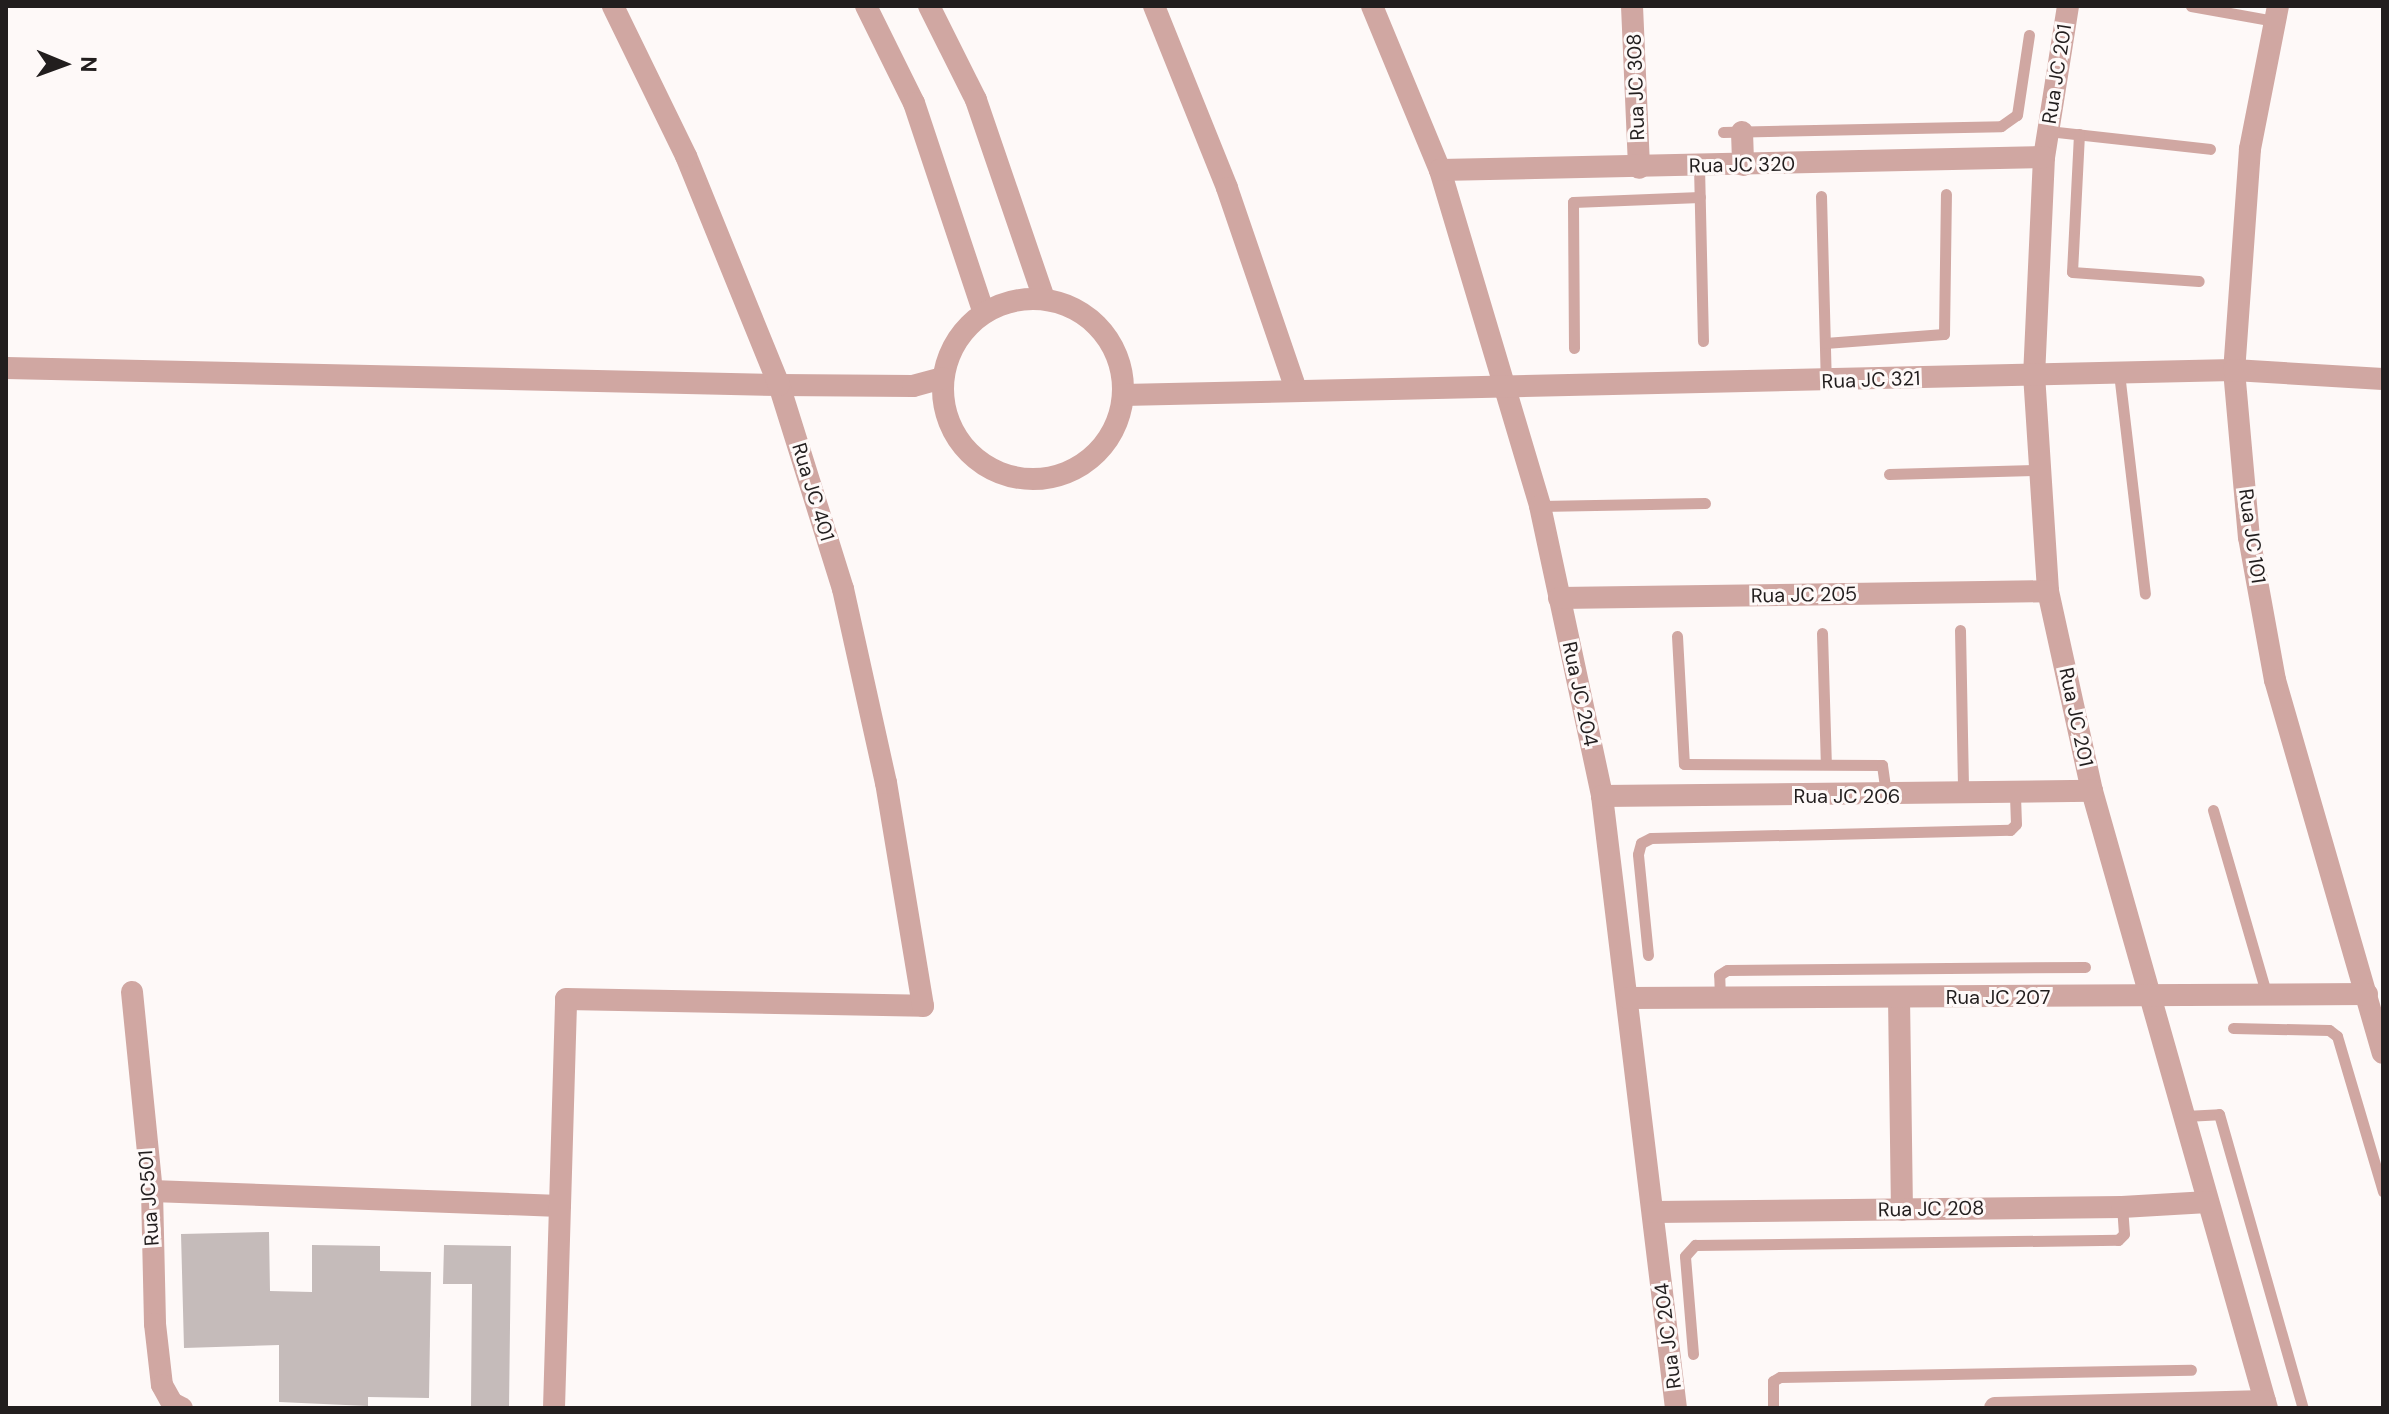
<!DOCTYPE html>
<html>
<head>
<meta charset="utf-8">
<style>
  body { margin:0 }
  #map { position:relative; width:2389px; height:1414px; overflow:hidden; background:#fef9f8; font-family:"DM Sans",sans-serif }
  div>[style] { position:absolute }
  .building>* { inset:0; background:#c5bbba }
  .service>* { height:11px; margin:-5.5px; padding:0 5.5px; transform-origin:5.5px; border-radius:5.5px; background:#d0a7a2 }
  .minor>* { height:22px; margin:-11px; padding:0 11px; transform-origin:11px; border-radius:11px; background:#d0a7a2 }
  .minor>.ring { margin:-11px; padding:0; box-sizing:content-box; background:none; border:22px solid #d0a7a2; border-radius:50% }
  span { translate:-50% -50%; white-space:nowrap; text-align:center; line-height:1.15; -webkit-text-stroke:6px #fef9f8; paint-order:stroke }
  .street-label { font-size:20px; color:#221e1e }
  .frame { position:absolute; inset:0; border:8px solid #221e1e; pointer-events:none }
  .north { position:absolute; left:24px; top:24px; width:80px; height:80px; -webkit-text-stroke:6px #fef9f8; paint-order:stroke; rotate:91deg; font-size:22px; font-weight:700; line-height:32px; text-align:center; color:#221e1e }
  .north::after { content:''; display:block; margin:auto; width:28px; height:36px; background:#221e1e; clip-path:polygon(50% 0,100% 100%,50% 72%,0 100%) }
</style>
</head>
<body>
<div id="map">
  <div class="building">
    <div style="clip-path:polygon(269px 1232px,270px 1291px,312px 1292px,312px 1245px,380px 1246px,380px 1271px,431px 1272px,429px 1398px,368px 1397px,368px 1406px,279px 1402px,279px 1345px,184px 1348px,181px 1234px)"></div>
    <div style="clip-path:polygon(444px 1245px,511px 1246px,509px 1408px,471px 1408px,472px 1284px,443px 1284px)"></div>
  </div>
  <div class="service">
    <div style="left:2191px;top:6px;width:84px;rotate:10.2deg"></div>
    <div style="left:2048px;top:131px;width:163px;rotate:6.3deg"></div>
    <div style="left:1723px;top:132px;width:278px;rotate:-1.2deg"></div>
    <div style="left:2001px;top:126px;width:19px;rotate:-35deg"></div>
    <div style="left:2017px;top:115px;width:81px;rotate:-81.5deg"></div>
    <div style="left:2079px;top:134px;width:138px;rotate:92.9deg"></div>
    <div style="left:2072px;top:272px;width:127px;rotate:4.1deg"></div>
    <div style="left:1699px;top:166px;width:175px;rotate:88.7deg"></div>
    <div style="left:1821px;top:196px;width:186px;rotate:88.5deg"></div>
    <div style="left:1825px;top:343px;width:119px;rotate:-4.3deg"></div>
    <div style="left:1944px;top:334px;width:140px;rotate:-89.2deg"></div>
    <div style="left:1574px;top:348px;width:146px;rotate:-90.4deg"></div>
    <div style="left:1573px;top:202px;width:127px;rotate:-2.3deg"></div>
    <div style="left:2119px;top:373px;width:222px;rotate:83.3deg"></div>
    <div style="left:1889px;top:474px;width:147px;rotate:-1.6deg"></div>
    <div style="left:1540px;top:506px;width:165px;rotate:-1deg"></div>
    <div style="left:1960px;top:630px;width:163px;rotate:88.9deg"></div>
    <div style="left:1822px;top:633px;width:131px;rotate:88.3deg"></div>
    <div style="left:1677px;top:636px;width:128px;rotate:86.9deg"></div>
    <div style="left:1684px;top:764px;width:198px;rotate:0.3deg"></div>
    <div style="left:1882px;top:765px;width:30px;rotate:82deg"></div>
    <div style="left:2213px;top:810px;width:194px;rotate:73.8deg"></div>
    <div style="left:1648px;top:955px;width:101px;rotate:-95.7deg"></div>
    <div style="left:1638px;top:854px;width:11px;rotate:-75deg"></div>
    <div style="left:1641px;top:843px;width:11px;rotate:-27deg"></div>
    <div style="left:1651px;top:838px;width:359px;rotate:-1.3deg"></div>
    <div style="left:2010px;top:830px;width:8px;rotate:-45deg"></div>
    <div style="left:2016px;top:824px;width:28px;rotate:-92deg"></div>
    <div style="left:1720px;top:998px;width:23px;rotate:-92deg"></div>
    <div style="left:1719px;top:975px;width:9px;rotate:-32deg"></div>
    <div style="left:1727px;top:970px;width:358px;rotate:-0.5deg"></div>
    <div style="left:2233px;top:1028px;width:96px;rotate:1.2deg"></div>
    <div style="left:2329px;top:1030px;width:10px;rotate:37deg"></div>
    <div style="left:2337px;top:1036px;width:162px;rotate:73.5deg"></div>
    <div style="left:2185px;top:1116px;width:34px;rotate:-3deg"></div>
    <div style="left:2219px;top:1114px;width:306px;rotate:74.1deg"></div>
    <div style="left:1693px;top:1354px;width:98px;rotate:-94.7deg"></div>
    <div style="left:1685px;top:1256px;width:15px;rotate:-48deg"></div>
    <div style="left:1695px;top:1245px;width:423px;rotate:-0.7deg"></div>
    <div style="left:2118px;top:1240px;width:8px;rotate:-45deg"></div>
    <div style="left:2124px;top:1234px;width:27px;rotate:-94deg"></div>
    <div style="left:1773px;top:1408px;width:27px;rotate:-90deg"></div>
    <div style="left:1773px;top:1381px;width:8px;rotate:-30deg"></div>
    <div style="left:1780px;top:1377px;width:411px;rotate:-1deg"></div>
  </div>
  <div class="minor">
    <div style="left:866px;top:6px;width:108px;rotate:63.7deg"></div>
    <div style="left:914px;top:103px;width:221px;rotate:71.6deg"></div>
    <div style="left:929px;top:6px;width:105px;rotate:63.4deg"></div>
    <div style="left:976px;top:100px;width:210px;rotate:71.1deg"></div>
    <div style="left:1154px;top:6px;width:196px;rotate:68.1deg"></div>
    <div style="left:1227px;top:188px;width:213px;rotate:71.1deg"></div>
    <div style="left:1372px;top:6px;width:178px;rotate:67.5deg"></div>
    <div style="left:1440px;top:170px;width:351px;rotate:73.4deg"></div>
    <div style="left:1540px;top:506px;width:297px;rotate:77.9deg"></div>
    <div style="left:1602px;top:796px;width:616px;rotate:83.11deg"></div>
    <div style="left:1632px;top:6px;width:162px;rotate:87.5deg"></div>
    <div style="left:2068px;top:6px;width:153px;rotate:99deg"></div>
    <div style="left:2044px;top:157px;width:217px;rotate:92.6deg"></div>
    <div style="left:2034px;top:374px;width:217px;rotate:86.3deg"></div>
    <div style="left:2048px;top:591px;width:205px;rotate:77.6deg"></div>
    <div style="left:2092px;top:791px;width:641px;rotate:74.17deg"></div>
    <div style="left:2278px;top:6px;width:146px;rotate:101.1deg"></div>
    <div style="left:2250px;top:149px;width:222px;rotate:94.1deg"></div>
    <div style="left:2234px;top:370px;width:168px;rotate:84.9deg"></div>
    <div style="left:2249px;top:537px;width:145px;rotate:79.7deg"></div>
    <div style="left:2275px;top:680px;width:388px;rotate:73.9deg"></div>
    <div style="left:1742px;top:132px;width:33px;rotate:88deg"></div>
    <div style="left:1440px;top:170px;width:604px;rotate:-1.23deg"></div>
    <div class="ring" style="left:943px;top:299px;width:158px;height:158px"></div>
    <div style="left:6px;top:368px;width:773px;rotate:1.26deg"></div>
    <div style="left:779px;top:385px;width:134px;rotate:0.4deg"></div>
    <div style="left:913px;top:386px;width:31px;rotate:-15deg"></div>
    <div style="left:1123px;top:395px;width:1111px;rotate:-1.29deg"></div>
    <div style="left:2234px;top:370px;width:149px;rotate:3.5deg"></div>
    <div style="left:1559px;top:598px;width:489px;rotate:-0.8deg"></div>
    <div style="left:1602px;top:796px;width:490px;rotate:-0.6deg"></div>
    <div style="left:132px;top:992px;width:200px;rotate:84.3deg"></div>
    <div style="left:152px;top:1191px;width:133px;rotate:88.7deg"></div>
    <div style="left:155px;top:1324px;width:61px;rotate:83.5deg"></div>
    <div style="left:162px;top:1385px;width:21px;rotate:61deg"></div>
    <div style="left:172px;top:1403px;width:11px;rotate:27deg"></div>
    <div style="left:1899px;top:997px;width:213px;rotate:89.2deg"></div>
    <div style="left:1628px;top:998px;width:739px;rotate:-0.31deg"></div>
    <div style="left:152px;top:1191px;width:408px;rotate:2.1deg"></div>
    <div style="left:1653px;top:1212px;width:469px;rotate:-0.6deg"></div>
    <div style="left:2122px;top:1207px;width:86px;rotate:-3.3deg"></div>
    <div style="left:554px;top:1408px;width:409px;rotate:-88.3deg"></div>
    <div style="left:566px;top:999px;width:357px;rotate:1.1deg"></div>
    <div style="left:923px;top:1006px;width:226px;rotate:-99.4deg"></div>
    <div style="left:886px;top:783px;width:199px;rotate:-102.5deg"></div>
    <div style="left:843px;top:589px;width:214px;rotate:-107.4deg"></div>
    <div style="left:779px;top:385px;width:247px;rotate:-112.1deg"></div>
    <div style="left:686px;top:156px;width:167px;rotate:-116deg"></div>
    <div style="left:1995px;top:1408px;width:270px;rotate:-1.5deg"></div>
  </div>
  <div class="street-label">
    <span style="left:2057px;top:74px;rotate:-81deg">Rua JC 201</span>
    <span style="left:1636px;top:87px;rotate:-92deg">Rua JC 308</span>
    <span style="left:1742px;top:165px;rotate:-1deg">Rua JC 320</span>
    <span style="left:1871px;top:380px;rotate:-2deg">Rua JC 321</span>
    <span style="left:813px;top:492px;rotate:73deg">Rua JC 401</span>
    <span style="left:2252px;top:536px;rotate:82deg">Rua JC 101</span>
    <span style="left:1804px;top:595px;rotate:-1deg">Rua JC 205</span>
    <span style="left:1580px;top:694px;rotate:78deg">Rua JC 204</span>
    <span style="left:2076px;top:717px;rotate:78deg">Rua JC 201</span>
    <span style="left:1847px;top:796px">Rua JC 206</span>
    <span style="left:1998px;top:997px">Rua JC 207</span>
    <span style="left:149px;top:1198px;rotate:-94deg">Rua JC501</span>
    <span style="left:1931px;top:1209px;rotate:-1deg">Rua JC 208</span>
    <span style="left:1668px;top:1336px;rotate:-97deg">Rua JC 204</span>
  </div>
  <div class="frame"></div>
  <div class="north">N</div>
</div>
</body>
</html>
